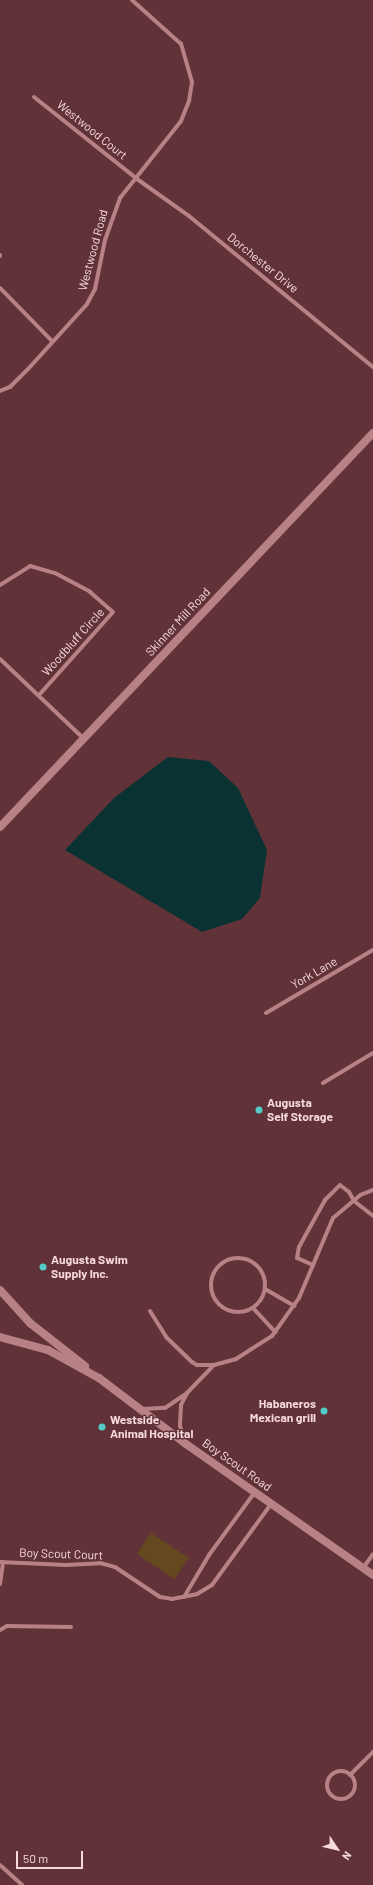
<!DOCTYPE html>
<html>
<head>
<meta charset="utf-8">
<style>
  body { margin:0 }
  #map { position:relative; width:373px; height:1885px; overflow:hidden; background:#613338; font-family:Barlow,sans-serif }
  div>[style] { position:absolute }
  .green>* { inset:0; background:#644820 }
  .water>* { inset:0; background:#0b3232 }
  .street>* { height:4px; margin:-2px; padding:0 2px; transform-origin:2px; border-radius:2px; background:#b78185 }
  .street>.ring { margin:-2px; padding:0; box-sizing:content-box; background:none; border:4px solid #b78185; border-radius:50% }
  .secondary>* { height:8px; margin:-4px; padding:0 4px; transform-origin:4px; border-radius:4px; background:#b78185 }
  .dots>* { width:11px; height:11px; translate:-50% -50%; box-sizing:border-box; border:2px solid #613338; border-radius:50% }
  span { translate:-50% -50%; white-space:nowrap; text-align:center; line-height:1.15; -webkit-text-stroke:3px #613338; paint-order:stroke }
  .street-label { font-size:12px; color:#f7d9da }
  .poi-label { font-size:12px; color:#f7d9da; font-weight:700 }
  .left { translate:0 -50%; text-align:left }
  .right { translate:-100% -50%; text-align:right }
  .north { position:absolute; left:317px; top:1829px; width:40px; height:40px; -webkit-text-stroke:3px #613338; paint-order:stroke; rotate:125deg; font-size:11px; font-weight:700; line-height:16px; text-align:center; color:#f7d9da }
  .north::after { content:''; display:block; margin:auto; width:14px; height:18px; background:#f7d9da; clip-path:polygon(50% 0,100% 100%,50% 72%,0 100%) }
  .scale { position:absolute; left:16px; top:1851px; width:67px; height:18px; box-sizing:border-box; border:2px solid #f7d9da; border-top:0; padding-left:5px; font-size:12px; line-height:14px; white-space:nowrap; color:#f7d9da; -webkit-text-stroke:3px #613338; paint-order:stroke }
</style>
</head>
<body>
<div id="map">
  <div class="green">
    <div style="clip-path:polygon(151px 1533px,189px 1558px,174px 1579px,137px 1554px)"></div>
  </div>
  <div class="water">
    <div style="clip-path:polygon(168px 757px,209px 761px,238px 788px,267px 850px,260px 898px,242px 919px,202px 932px,65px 850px,114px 798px)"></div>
  </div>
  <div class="street">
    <div style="left:34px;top:97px;width:132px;rotate:38.5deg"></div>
    <div style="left:137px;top:179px;width:64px;rotate:35.4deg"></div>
    <div style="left:189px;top:216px;width:238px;rotate:39.4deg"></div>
    <div style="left:0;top:256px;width:1px;rotate:-90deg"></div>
    <div style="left:0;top:288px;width:74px;rotate:45.5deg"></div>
    <div style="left:0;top:391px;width:11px;rotate:-22deg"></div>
    <div style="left:10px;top:387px;width:27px;rotate:-45deg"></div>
    <div style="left:29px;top:368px;width:86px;rotate:-47.8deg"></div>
    <div style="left:87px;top:304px;width:17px;rotate:-62deg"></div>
    <div style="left:95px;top:289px;width:50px;rotate:-78.5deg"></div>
    <div style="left:105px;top:240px;width:45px;rotate:-70.3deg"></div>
    <div style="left:120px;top:198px;width:98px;rotate:-51.6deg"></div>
    <div style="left:181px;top:121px;width:22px;rotate:-68deg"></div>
    <div style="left:189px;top:101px;width:19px;rotate:-81deg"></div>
    <div style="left:192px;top:82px;width:40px;rotate:-106deg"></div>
    <div style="left:181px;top:44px;width:66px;rotate:-138.1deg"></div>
    <div style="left:0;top:585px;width:36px;rotate:-32deg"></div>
    <div style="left:30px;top:566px;width:26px;rotate:16deg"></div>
    <div style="left:55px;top:573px;width:40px;rotate:28deg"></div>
    <div style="left:90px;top:592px;width:30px;rotate:41deg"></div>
    <div style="left:113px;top:612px;width:110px;rotate:131.7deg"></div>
    <div style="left:0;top:659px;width:115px;rotate:43.6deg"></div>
    <div style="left:266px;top:1013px;width:124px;rotate:-30.5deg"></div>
    <div style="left:323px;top:1083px;width:58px;rotate:-31deg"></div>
    <div class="ring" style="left:211px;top:1258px;width:50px;height:50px"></div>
    <div style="left:313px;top:1265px;width:17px;rotate:-156deg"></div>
    <div style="left:297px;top:1258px;width:11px;rotate:-80deg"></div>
    <div style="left:299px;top:1247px;width:54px;rotate:-61deg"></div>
    <div style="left:325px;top:1200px;width:21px;rotate:-45deg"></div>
    <div style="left:340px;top:1185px;width:11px;rotate:38deg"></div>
    <div style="left:349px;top:1192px;width:10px;rotate:61deg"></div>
    <div style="left:354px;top:1201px;width:24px;rotate:38deg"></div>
    <div style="left:265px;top:1289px;width:34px;rotate:30deg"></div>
    <div style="left:253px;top:1308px;width:33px;rotate:47deg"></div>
    <div style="left:150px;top:1311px;width:31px;rotate:58deg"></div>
    <div style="left:166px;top:1337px;width:36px;rotate:44deg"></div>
    <div style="left:192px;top:1362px;width:6px;rotate:31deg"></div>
    <div style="left:197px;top:1365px;width:17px"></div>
    <div style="left:214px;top:1365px;width:23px;rotate:-15deg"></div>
    <div style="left:236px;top:1359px;width:43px;rotate:-32.6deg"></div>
    <div style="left:272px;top:1336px;width:47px;rotate:-54.6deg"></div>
    <div style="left:299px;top:1298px;width:87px;rotate:-67deg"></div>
    <div style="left:333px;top:1218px;width:35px;rotate:-40deg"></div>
    <div style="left:360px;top:1195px;width:14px;rotate:-21deg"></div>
    <div style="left:187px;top:1393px;width:39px;rotate:-46deg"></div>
    <div style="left:143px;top:1409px;width:22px;rotate:-3deg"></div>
    <div style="left:165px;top:1408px;width:27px;rotate:-34deg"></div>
    <div style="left:187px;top:1393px;width:13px;rotate:117deg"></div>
    <div style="left:181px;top:1405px;width:21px;rotate:93deg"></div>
    <div style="left:180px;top:1426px;width:16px;rotate:72deg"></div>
    <div style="left:0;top:1562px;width:66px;rotate:2.6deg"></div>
    <div style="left:66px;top:1565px;width:34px;rotate:-3deg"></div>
    <div style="left:100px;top:1563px;width:16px;rotate:15deg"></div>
    <div style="left:115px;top:1567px;width:54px;rotate:33.7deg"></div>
    <div style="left:160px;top:1597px;width:12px;rotate:9deg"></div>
    <div style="left:172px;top:1599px;width:25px;rotate:-11deg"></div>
    <div style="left:197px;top:1594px;width:17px;rotate:-31deg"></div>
    <div style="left:212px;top:1585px;width:100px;rotate:-53.9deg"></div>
    <div style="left:363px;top:1568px;width:17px;rotate:-54deg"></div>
    <div style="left:0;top:1584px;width:22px;rotate:-82deg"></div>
    <div style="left:184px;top:1597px;width:49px;rotate:-59.2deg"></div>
    <div style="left:209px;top:1555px;width:78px;rotate:-53.9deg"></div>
    <div style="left:0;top:1630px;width:8px;rotate:-30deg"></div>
    <div style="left:7px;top:1626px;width:64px;rotate:0.9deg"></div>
    <div class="ring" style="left:327px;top:1771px;width:24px;height:24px"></div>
    <div style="left:350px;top:1775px;width:33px;rotate:-45deg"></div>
    <div style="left:0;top:1865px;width:30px;rotate:42deg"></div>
  </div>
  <div class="secondary">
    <div style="left:0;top:827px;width:543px;rotate:-46.57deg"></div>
    <div style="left:0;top:1290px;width:45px;rotate:47.7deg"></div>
    <div style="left:30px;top:1323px;width:70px;rotate:38deg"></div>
    <div style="left:0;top:1337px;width:50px;rotate:15.2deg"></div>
    <div style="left:48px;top:1350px;width:58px;rotate:28.8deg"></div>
    <div style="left:99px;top:1378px;width:109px;rotate:37.2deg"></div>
    <div style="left:186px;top:1444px;width:228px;rotate:35deg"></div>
  </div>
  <div class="dots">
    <div style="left:259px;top:1110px;background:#52cdcc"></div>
    <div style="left:43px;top:1267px;background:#52cdcc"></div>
    <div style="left:324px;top:1411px;background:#52cdcc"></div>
    <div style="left:102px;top:1427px;background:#52cdcc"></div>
  </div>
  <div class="street-label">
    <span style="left:92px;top:130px;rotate:39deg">Westwood Court</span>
    <span style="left:93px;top:250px;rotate:-75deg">Westwood Road</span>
    <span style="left:263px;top:263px;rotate:39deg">Dorchester Drive</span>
    <span style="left:178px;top:622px;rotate:-47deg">Skinner Mill Road</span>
    <span style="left:73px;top:642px;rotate:-48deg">Woodbluff Circle</span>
    <span style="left:314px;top:973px;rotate:-30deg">York Lane</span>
    <span style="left:237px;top:1465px;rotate:35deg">Boy Scout Road</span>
    <span style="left:61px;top:1554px;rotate:2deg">Boy Scout Court</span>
  </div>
  <div class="poi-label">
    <span class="left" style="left:267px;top:1110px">Augusta<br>Self Storage</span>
    <span class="left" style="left:51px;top:1267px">Augusta Swim<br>Supply Inc.</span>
    <span class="right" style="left:316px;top:1411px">Habaneros<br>Mexican grill</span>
    <span class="left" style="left:110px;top:1427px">Westside<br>Animal Hospital</span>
  </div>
  <div class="north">N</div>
  <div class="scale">50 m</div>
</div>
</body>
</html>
